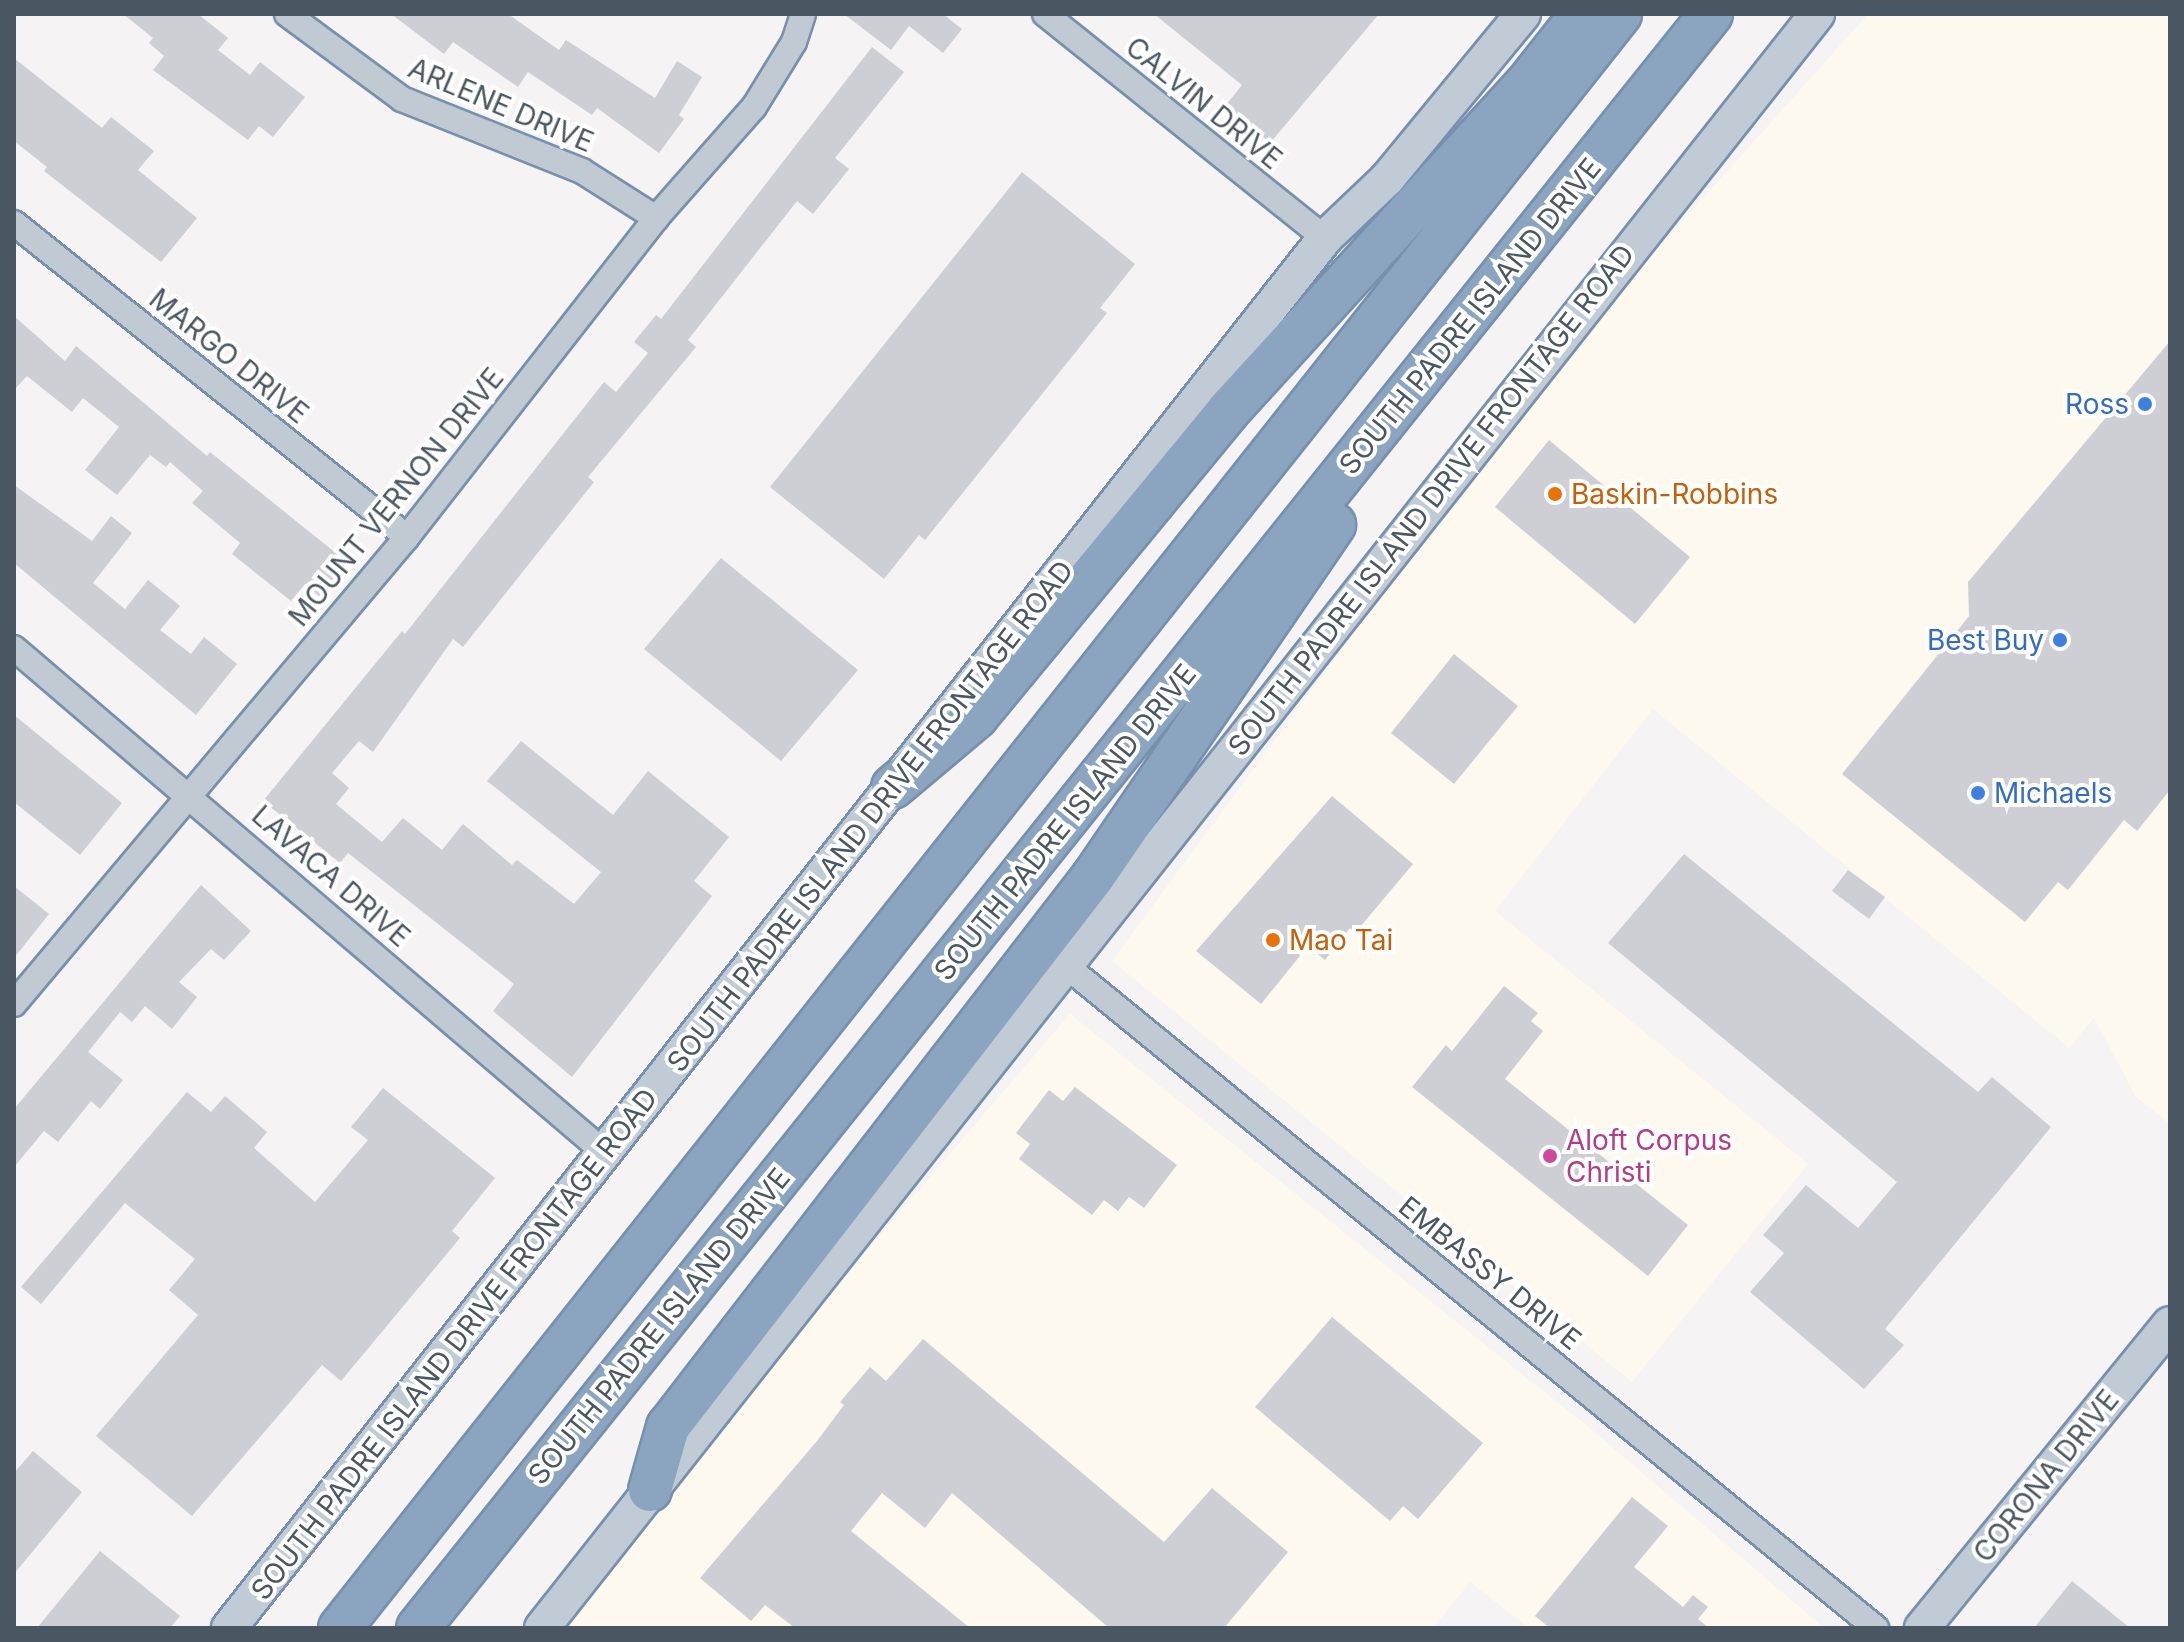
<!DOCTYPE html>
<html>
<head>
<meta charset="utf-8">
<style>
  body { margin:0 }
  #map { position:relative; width:2184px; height:1642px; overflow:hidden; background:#f5f3f3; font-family:Inter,sans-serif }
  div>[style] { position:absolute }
  .commercial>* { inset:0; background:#fdf9ef }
  .building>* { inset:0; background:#cdcfd5 }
  .roads { filter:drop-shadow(2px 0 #7690ad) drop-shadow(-2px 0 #7690ad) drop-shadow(0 2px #7690ad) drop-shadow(0 -2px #7690ad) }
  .street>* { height:24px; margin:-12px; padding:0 12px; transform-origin:12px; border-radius:12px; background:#c1cad2 }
  .secondary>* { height:34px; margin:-17px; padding:0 17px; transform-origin:17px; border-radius:17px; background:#c1cbd6 }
  .highway>* { height:42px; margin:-21px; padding:0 21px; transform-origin:21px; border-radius:21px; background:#8ba5c1 }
  .dots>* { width:22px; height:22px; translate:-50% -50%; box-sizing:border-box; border:4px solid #fff; border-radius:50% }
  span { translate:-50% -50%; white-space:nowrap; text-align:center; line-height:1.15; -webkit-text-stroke:8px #fff; paint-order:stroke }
  .street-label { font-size:28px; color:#4a5661 }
  .shop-label { font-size:28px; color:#366cbe }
  .right { translate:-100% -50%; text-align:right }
  .left { translate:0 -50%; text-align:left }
  .food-label { font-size:28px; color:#c56008 }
  .hotel-label { font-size:28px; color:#b23c85 }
  .frame { position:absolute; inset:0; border:16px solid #4a5661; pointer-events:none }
</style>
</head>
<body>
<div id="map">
  <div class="commercial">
    <div style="clip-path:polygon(1868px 14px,2170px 14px,2170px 1124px,2136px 1097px,2094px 1018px,2069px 1048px,1653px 709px,1495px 911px,1808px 1164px,1632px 1382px,1112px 961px,1431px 528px,1644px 264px)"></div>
    <div style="clip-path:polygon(1070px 1014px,1591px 1429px,1824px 1628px,1529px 1628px,1470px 1582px,1433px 1628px,565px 1628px,767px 1367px)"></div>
  </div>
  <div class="building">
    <div style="clip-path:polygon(123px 14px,198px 14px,228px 38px,218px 50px,250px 75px,260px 62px,305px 97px,273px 137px,259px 126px,248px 140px,153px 70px,164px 56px,149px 43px,153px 38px)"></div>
    <div style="clip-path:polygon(391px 14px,508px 14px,559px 50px,566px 40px,655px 98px,677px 61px,702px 77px,679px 115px,684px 119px,659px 153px,597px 108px,592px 115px,528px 72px,518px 87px,453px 42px,444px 54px)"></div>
    <div style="clip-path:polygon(844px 14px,943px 14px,962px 29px,943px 53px,909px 26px,891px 50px)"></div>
    <div style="clip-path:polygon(1154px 14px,1379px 14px,1270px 143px,1226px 105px,1242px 85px)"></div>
    <div style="clip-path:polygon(872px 47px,904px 72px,835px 158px,849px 169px,813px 214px,797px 201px,688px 340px,696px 347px,588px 477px,594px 482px,463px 647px,453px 639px,373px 752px,359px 741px,332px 773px,349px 788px,336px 804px,382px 842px,403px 818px,442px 850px,463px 824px,512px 865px,517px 860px,574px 904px,601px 872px,487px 781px,521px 741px,613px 815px,648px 771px,729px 837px,694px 881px,712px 896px,572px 1077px,493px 1011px,514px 984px,348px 853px,340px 863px,263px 801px,402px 631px,405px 634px,604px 382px,616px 392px,648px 353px,634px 342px,656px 315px,661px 319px)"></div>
    <div style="clip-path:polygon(14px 58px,102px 128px,111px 117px,154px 151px,138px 170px,197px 218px,161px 262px,44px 171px,47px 167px,14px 141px)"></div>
    <div style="clip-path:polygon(1022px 172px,1135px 264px,1100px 308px,1107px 313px,925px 540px,919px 535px,884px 579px,770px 487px)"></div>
    <div style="clip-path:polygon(14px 316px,65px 361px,76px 346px,207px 456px,210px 452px,347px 562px,319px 596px,305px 584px,291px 601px,232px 554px,240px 543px,192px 503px,203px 491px,170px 462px,166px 467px,150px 455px,117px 495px,85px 470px,119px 427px,83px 398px,72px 412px,27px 376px,14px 390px)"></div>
    <div style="clip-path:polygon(2170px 341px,2170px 790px,2137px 831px,2124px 820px,2068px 890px,2058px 882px,2025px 922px,1842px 774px,1969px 616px,1968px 582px)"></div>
    <div style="clip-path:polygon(1549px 440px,1690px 557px,1635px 624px,1495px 507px)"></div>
    <div style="clip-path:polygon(14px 485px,92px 541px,111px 516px,132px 533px,93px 583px,125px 609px,148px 580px,180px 606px,160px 630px,191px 654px,204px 637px,237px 664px,196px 715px,14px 563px)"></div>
    <div style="clip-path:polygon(721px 558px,858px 670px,781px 761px,644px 649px)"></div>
    <div style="clip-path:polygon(1454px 654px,1518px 706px,1454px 784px,1391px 733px)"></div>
    <div style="clip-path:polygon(14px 715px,122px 803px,80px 855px,14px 802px)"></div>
    <div style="clip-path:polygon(1332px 796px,1413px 864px,1355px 933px,1350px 928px,1325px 960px,1308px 946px,1261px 1004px,1196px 951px)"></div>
    <div style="clip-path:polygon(1684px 854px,1978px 1092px,1992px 1077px,2051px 1127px,1885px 1329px,1904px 1345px,1864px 1389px,1750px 1292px,1784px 1253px,1763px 1235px,1806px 1185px,1858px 1228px,1897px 1182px,1608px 943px)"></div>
    <div style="clip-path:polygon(1848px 870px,1885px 897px,1869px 919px,1832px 891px)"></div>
    <div style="clip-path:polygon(201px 885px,251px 931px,224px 960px,211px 949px,179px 982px,197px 997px,172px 1029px,145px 1006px,132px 1022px,120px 1012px,88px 1052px,123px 1080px,100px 1109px,91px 1101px,58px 1142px,44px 1131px,14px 1167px,14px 1109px)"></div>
    <div style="clip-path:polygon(14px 886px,49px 914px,14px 958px)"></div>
    <div style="clip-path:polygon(1504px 986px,1538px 1013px,1531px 1021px,1543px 1031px,1505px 1079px,1688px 1225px,1648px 1276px,1412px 1087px,1446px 1045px,1452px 1051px)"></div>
    <div style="clip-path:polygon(1075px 1087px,1177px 1165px,1144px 1208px,1129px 1197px,1118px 1211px,1104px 1200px,1092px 1215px,1019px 1159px,1030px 1144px,1016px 1133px,1049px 1090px,1063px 1101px)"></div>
    <div style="clip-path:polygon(383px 1088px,495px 1178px,452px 1231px,460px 1238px,341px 1381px,322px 1365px,192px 1516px,96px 1436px,198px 1315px,169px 1290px,195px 1259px,125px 1203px,41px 1304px,21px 1287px,187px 1092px,211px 1112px,225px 1096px,267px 1132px,254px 1148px,315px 1202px,368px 1140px,351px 1127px)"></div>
    <div style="clip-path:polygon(1332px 1317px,1483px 1443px,1418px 1519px,1403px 1506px,1390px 1521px,1255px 1407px)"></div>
    <div style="clip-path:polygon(923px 1339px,1164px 1542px,1212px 1488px,1288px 1552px,1224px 1628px,1109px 1628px,952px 1493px,925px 1528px,882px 1493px,851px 1531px,970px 1628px,795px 1628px,765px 1605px,751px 1621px,700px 1578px,817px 1441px,844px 1405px,840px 1402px,870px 1367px,886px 1381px)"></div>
    <div style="clip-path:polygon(33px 1451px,82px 1492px,14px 1574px,14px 1473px)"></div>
    <div style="clip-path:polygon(1632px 1497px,1668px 1526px,1634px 1567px,1683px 1607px,1693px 1595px,1708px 1607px,1698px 1619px,1709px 1628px,1550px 1628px,1535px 1616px)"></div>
    <div style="clip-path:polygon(100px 1551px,180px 1616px,170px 1628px,37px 1628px)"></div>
    <div style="clip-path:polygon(2072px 1581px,2130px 1628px,2034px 1628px)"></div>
  </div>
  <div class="roads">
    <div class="street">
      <div style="left:287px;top:14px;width:143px;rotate:36.5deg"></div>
      <div style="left:402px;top:99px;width:194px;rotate:21.8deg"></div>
      <div style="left:582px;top:171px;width:88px;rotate:32.4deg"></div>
      <div style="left:1045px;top:14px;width:359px;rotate:38.7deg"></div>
      <div style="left:14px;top:223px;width:503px;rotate:38.62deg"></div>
      <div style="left:14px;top:648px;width:777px;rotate:40.51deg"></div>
      <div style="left:1065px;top:965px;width:1048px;rotate:39.27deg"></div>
      <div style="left:14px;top:1004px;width:610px;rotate:-49.92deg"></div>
      <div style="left:407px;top:537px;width:405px;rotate:-52deg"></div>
      <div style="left:656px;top:218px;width:148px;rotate:-48.6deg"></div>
      <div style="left:754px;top:107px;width:76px;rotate:-58.4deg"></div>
      <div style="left:794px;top:42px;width:29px;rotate:-72deg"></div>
    </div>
    <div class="secondary">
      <div style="left:229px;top:1628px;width:1770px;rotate:-51.74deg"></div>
      <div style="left:1325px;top:238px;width:86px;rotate:-43.6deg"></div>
      <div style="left:1387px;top:179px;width:214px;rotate:-50.5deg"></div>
      <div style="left:542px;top:1628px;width:2057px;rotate:-51.69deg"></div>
      <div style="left:1922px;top:1628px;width:392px;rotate:-50.8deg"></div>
    </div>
    <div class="highway">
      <div style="left:893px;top:787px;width:109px;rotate:-40.1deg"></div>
      <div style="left:976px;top:717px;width:395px;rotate:-50.5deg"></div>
      <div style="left:1227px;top:412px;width:443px;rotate:-47.6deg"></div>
      <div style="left:1526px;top:85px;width:90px;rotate:-51.7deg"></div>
      <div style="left:650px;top:1490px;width:66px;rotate:-74.1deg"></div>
      <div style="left:668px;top:1427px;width:695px;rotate:-52.31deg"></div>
      <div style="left:1093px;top:877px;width:427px;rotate:-55.6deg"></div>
      <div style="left:340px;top:1628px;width:2060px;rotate:-51.58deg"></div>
      <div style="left:418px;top:1628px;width:2068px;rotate:-51.3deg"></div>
    </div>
  </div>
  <div class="dots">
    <div style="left:2145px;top:404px;background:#3f7fe0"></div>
    <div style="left:1555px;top:494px;background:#e8710a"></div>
    <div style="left:2060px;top:640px;background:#3f7fe0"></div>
    <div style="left:1978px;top:793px;background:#3f7fe0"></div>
    <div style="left:1273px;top:940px;background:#e8710a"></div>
    <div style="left:1550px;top:1156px;background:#d1479c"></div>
  </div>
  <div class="street-label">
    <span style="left:1204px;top:103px;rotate:39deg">CALVIN DRIVE</span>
    <span style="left:501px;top:105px;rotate:23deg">ARLENE DRIVE</span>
    <span style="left:1470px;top:316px;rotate:-51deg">SOUTH PADRE ISLAND DRIVE</span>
    <span style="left:229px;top:356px;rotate:39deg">MARGO DRIVE</span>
    <span style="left:396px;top:497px;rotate:-51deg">MOUNT VERNON DRIVE</span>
    <span style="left:1431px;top:500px;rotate:-52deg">SOUTH PADRE ISLAND DRIVE FRONTAGE ROAD</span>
    <span style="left:870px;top:816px;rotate:-52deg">SOUTH PADRE ISLAND DRIVE FRONTAGE ROAD</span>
    <span style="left:1065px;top:822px;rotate:-51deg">SOUTH PADRE ISLAND DRIVE</span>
    <span style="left:331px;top:876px;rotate:41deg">LAVACA DRIVE</span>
    <span style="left:1490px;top:1273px;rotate:39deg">EMBASSY DRIVE</span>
    <span style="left:659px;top:1326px;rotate:-51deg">SOUTH PADRE ISLAND DRIVE</span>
    <span style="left:454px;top:1344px;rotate:-52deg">SOUTH PADRE ISLAND DRIVE FRONTAGE ROAD</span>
    <span style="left:2046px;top:1476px;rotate:-51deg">CORONA DRIVE</span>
  </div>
  <div class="shop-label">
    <span class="right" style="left:2129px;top:404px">Ross</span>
    <span class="right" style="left:2044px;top:640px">Best Buy</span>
    <span class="left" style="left:1994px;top:793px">Michaels</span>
  </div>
  <div class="food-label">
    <span class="left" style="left:1571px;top:494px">Baskin-Robbins</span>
    <span class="left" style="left:1289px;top:940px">Mao Tai</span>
  </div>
  <div class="hotel-label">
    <span class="left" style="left:1566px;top:1156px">Aloft Corpus<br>Christi</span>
  </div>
  <div class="frame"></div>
</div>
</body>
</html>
